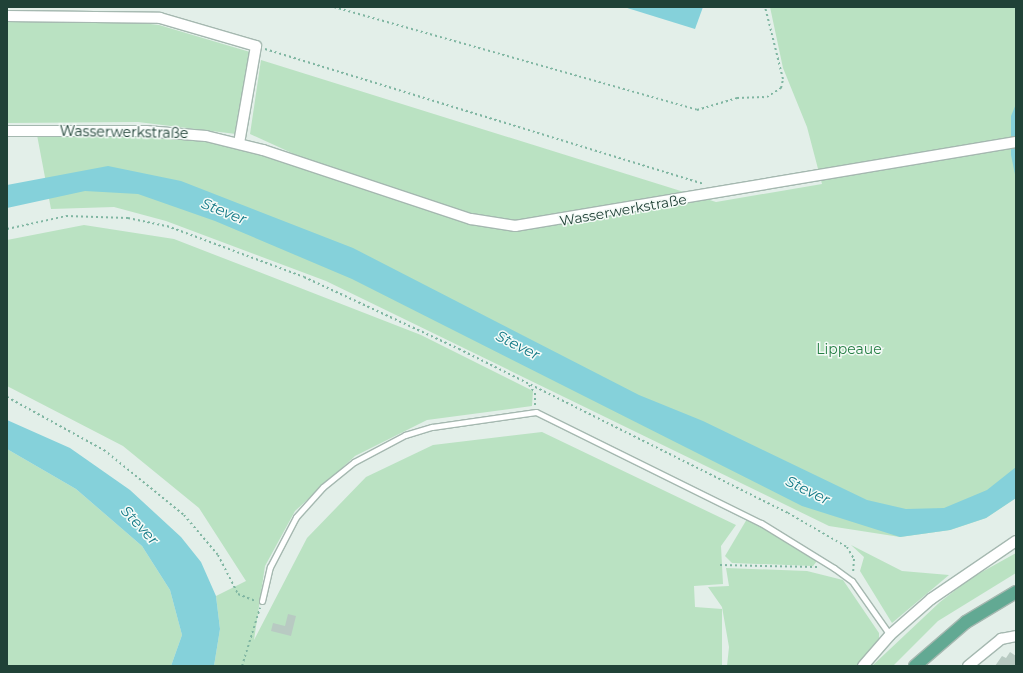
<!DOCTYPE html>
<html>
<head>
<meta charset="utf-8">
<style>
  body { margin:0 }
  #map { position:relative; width:1023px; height:673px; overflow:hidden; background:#e3efe9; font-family:Montserrat,sans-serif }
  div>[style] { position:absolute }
  .green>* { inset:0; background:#bae2c2 }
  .water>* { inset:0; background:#85d1da }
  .building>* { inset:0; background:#b8cac2 }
  .path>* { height:2px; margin-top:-1px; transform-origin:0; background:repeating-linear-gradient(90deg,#80b6a2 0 2px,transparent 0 5px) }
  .roads { filter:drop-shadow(1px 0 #a5b8b0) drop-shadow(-1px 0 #a5b8b0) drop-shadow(0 1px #a5b8b0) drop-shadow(0 -1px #a5b8b0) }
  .lane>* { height:5px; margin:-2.5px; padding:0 2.5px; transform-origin:2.5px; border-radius:2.5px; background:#fff }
  .street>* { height:10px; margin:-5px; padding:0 5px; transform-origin:5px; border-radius:5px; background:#fff }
  .primary>* { height:12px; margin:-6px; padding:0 6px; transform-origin:6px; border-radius:6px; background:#62a993 }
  span { translate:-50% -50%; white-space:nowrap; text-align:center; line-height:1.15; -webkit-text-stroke:3px #f4faf7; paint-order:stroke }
  .street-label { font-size:14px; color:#204237 }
  .park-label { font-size:14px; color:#257e43 }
  .water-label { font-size:15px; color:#127986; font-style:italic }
  .frame { position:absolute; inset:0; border:8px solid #204237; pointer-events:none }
</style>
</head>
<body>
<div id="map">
  <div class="green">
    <div style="clip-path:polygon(770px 7px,1016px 7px,1016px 498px,986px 518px,950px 530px,900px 537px,829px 526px,326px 281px,166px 221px,114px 207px,51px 209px,37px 135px,167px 134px,219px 142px,386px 196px,250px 134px,261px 60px,716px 202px,822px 184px,807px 127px,783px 68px)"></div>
    <div style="clip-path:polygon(125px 21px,159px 25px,250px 52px,236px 134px,138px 122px,7px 123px,7px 22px)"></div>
    <div style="clip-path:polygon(84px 225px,174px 239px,421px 335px,533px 391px,532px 406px,427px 420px,355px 456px,295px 511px,265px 566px,254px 640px,307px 538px,366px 477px,433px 445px,542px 432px,736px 525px,721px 546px,723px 584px,694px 586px,695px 607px,722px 609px,722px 666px,214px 666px,220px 629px,216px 596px,246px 581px,199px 508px,123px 446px,7px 386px,7px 240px)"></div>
    <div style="clip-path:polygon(7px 449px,76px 489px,142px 546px,170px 590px,182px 635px,171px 666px,7px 666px)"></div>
    <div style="clip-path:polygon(747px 519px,777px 535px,817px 561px,813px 566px,732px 563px,725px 556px)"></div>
    <div style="clip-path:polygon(851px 545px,902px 571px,949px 575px,892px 623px,860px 571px,864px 557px)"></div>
    <div style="clip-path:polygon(1016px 553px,1016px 573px,938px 621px,893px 666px,872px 666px,940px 602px,971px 578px)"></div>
    <div style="clip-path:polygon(726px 568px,807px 571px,843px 580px,879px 633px,879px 640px,857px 666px,727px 666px,729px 647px,722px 607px,708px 587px,729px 586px)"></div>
  </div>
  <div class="water">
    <div style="clip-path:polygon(624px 7px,703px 7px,695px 29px)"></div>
    <div style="clip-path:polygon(1016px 104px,1016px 179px,1011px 155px,1011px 116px)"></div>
    <div style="clip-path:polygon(108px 166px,181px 181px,353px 248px,639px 395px,703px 421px,867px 500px,906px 509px,944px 508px,987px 490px,1016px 467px,1016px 498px,986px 518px,950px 530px,900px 537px,802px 506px,352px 279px,215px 221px,138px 194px,85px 191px,7px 208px,7px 185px)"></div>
    <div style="clip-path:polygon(7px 420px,70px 448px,130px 490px,181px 537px,201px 562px,216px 596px,220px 629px,214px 666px,171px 666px,182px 635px,170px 590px,142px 546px,76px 489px,7px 449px)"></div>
  </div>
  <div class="building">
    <div style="clip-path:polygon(288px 614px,296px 616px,291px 636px,271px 631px,273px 623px,285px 626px)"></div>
    <div style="clip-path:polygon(1010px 652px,1016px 656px,1016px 666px,995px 666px,1002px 656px,1006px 658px)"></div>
  </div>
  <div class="path">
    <div style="left:334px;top:7px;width:377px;rotate:15.8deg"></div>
    <div style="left:697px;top:110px;width:42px;rotate:-16.7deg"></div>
    <div style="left:737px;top:98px;width:30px;rotate:-2deg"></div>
    <div style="left:767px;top:97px;width:17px;rotate:-33deg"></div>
    <div style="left:781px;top:88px;width:9px;rotate:-77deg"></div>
    <div style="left:783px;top:79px;width:74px;rotate:-104deg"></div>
    <div style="left:265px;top:49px;width:459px;rotate:17.1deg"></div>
    <div style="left:7px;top:229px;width:60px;rotate:-12.4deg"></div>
    <div style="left:66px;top:216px;width:62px;rotate:1.8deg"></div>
    <div style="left:128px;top:218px;width:40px;rotate:12deg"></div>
    <div style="left:167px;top:226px;width:146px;rotate:20.4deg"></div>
    <div style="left:304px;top:277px;width:171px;rotate:24.9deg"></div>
    <div style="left:459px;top:349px;width:368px;rotate:26.5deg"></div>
    <div style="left:788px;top:513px;width:68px;rotate:30deg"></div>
    <div style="left:847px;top:547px;width:14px;rotate:60deg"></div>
    <div style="left:854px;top:559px;width:14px;rotate:94deg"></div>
    <div style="left:529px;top:385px;width:10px;rotate:53deg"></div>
    <div style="left:535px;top:393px;width:12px;rotate:90deg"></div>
    <div style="left:7px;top:397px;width:111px;rotate:28.7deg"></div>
    <div style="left:104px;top:450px;width:103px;rotate:39.1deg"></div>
    <div style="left:184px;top:515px;width:52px;rotate:49.6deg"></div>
    <div style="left:218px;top:555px;width:44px;rotate:62.9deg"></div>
    <div style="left:238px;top:594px;width:18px;rotate:22deg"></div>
    <div style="left:720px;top:565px;width:98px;rotate:1.2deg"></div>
    <div style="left:242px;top:666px;width:61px;rotate:-72.8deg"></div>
  </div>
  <div class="roads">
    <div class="lane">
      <div style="left:262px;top:601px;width:35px;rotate:-77deg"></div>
      <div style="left:270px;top:567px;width:56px;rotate:-62.5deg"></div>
      <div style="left:296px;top:517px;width:40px;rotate:-48deg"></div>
      <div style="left:323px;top:487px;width:40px;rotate:-39deg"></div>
      <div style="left:354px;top:462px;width:58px;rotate:-27.9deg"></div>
      <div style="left:405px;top:435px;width:28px;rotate:-17deg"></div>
      <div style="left:432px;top:427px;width:105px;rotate:-8.2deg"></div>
      <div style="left:536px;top:412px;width:251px;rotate:26.3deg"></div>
      <div style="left:761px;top:523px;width:86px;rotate:31.7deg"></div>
      <div style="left:834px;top:568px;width:22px;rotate:36deg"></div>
      <div style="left:852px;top:581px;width:66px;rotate:54.9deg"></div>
    </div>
    <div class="street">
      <div style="left:7px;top:16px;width:153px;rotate:0.7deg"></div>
      <div style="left:160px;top:18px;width:100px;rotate:16.3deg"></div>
      <div style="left:256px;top:46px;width:98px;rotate:99.9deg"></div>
      <div style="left:7px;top:131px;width:139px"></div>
      <div style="left:146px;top:131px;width:60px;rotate:4.8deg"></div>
      <div style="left:206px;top:136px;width:59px;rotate:13.8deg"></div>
      <div style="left:263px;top:150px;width:219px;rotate:18.4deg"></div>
      <div style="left:471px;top:219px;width:45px;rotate:9deg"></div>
      <div style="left:515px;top:226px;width:508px;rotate:-9.52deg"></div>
      <div style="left:863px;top:666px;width:41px;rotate:-48.9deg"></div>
      <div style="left:890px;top:635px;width:55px;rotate:-41.3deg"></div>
      <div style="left:931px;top:599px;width:103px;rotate:-34.3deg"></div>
      <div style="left:968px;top:666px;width:43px;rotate:-39.3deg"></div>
      <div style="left:1001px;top:639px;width:15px;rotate:-11deg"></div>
    </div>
    <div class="primary">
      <div style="left:915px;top:666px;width:67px;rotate:-40.8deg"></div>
      <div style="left:966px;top:622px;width:58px;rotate:-31deg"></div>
    </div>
  </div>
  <div class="street-label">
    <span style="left:124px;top:132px;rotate:1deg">Wasserwerkstraße</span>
    <span style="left:623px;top:210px;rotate:-10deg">Wasserwerkstraße</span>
  </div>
  <div class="park-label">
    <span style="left:849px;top:349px">Lippeaue</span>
  </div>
  <div class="water-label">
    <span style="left:224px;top:211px;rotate:22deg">Stever</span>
    <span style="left:518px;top:345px;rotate:27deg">Stever</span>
    <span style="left:808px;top:490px;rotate:26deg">Stever</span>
    <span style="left:140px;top:525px;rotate:47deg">Stever</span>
  </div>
  <div class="frame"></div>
</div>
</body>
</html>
